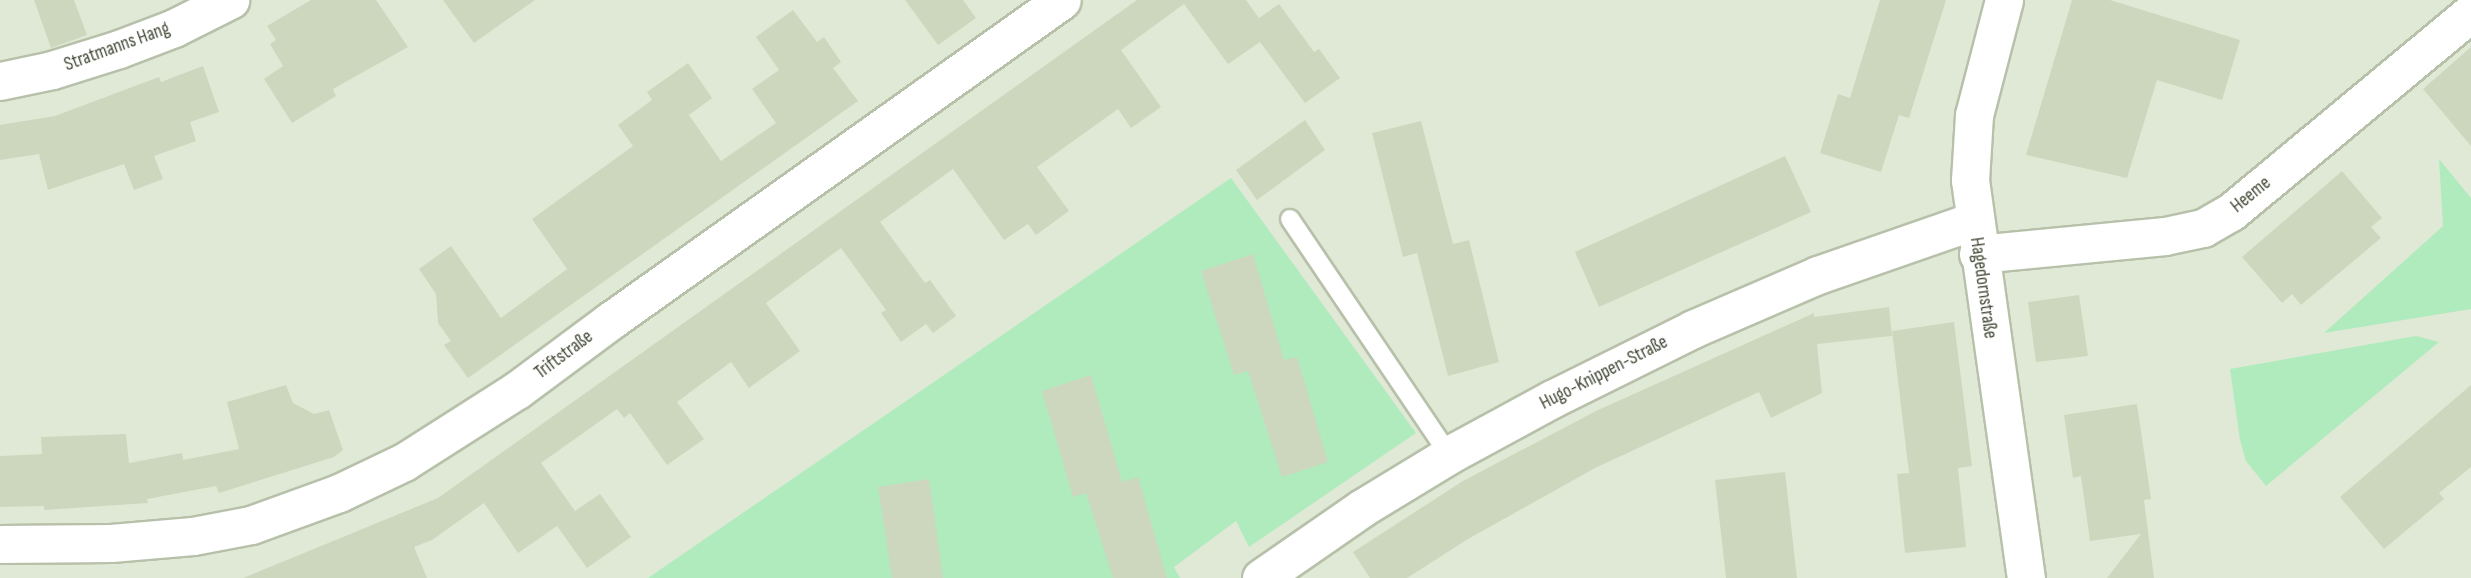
<!DOCTYPE html>
<html>
<head>
<meta charset="utf-8">
<style>
  body { margin:0 }
  #map { position:relative; width:2471px; height:578px; overflow:hidden; background:#eff5e8; font-family:"Sofia Sans Condensed",sans-serif }
  div>[style] { position:absolute }
  .residential>* { inset:0; background:#e0e9d6 }
  .green>* { inset:0; background:#afebbd }
  .building>* { inset:0; background:#cdd7bd }
  .roads { filter:drop-shadow(2px 0 #b7c1aa) drop-shadow(-2px 0 #b7c1aa) drop-shadow(0 2px #b7c1aa) drop-shadow(0 -2px #b7c1aa) }
  .lane>* { height:18px; margin:-9px; padding:0 9px; transform-origin:9px; border-radius:9px; background:#fff }
  .street>* { height:37px; margin:-18.5px; padding:0 18.5px; transform-origin:18.5px; border-radius:18.5px; background:#fff }
  span { translate:-50% -50%; white-space:nowrap; text-align:center; line-height:1.15; -webkit-text-stroke:7px #fff; paint-order:stroke }
  .street-label { font-size:19px; color:#424936 }
</style>
</head>
<body>
<div id="map">
  <div class="residential">
    <div style="clip-path:polygon(0 0,2471px 0,2471px 578px,0 578px)"></div>
  </div>
  <div class="green">
    <div style="clip-path:polygon(2439px 159px,2471px 198px,2471px 309px,2324px 333px,2443px 226px)"></div>
    <div style="clip-path:polygon(1231px 178px,1416px 433px,1249px 547px,1236px 521px,1174px 567px,1180px 578px,648px 578px)"></div>
    <div style="clip-path:polygon(2416px 336px,2439px 342px,2266px 486px,2246px 461px,2240px 440px,2230px 369px)"></div>
  </div>
  <div class="building">
    <div style="clip-path:polygon(34px 0,74px 0,87px 35px,51px 48px)"></div>
    <div style="clip-path:polygon(311px 0,376px 0,408px 47px,333px 89px,336px 96px,292px 123px,264px 79px,283px 66px,270px 44px,276px 40px,267px 26px)"></div>
    <div style="clip-path:polygon(443px 0,535px 0,474px 43px)"></div>
    <div style="clip-path:polygon(905px 0,963px 0,976px 18px,938px 45px)"></div>
    <div style="clip-path:polygon(1137px 0,1246px 0,1259px 18px,1279px 4px,1314px 52px,1319px 49px,1340px 78px,1305px 103px,1260px 42px,1228px 64px,1184px 4px,1121px 50px,1161px 107px,1131px 128px,1118px 109px,1037px 167px,1069px 211px,1036px 235px,1028px 224px,1004px 240px,953px 169px,880px 222px,925px 283px,930px 280px,956px 316px,933px 333px,926px 324px,901px 342px,881px 313px,886px 310px,841px 248px,766px 303px,800px 351px,749px 388px,731px 362px,677px 402px,704px 439px,667px 465px,630px 413px,624px 418px,617px 409px,541px 463px,575px 511px,600px 494px,631px 537px,587px 568px,557px 526px,518px 553px,484px 503px,432px 540px,414px 547px,427px 578px,243px 578px,438px 498px)"></div>
    <div style="clip-path:polygon(1880px 0,1946px 0,1909px 118px,1899px 115px,1881px 172px,1820px 153px,1838px 94px,1850px 98px)"></div>
    <div style="clip-path:polygon(2072px 0,2110px 0,2240px 40px,2222px 100px,2157px 80px,2127px 178px,2026px 155px)"></div>
    <div style="clip-path:polygon(793px 10px,817px 42px,824px 37px,841px 62px,833px 68px,858px 101px,468px 378px,444px 345px,451px 341px,438px 323px,436px 294px,419px 269px,451px 246px,501px 318px,567px 269px,532px 219px,633px 146px,618px 125px,652px 100px,647px 92px,688px 63px,712px 98px,689px 115px,721px 161px,776px 123px,752px 89px,779px 70px,756px 37px)"></div>
    <div style="clip-path:polygon(2471px 47px,2471px 146px,2423px 89px)"></div>
    <div style="clip-path:polygon(203px 66px,219px 112px,190px 122px,196px 141px,154px 156px,163px 179px,134px 190px,124px 164px,48px 190px,39px 154px,0 160px,0 125px,55px 116px,159px 77px,161px 82px)"></div>
    <div style="clip-path:polygon(1305px 120px,1325px 150px,1257px 200px,1236px 170px)"></div>
    <div style="clip-path:polygon(1421px 121px,1453px 244px,1469px 240px,1499px 362px,1448px 376px,1417px 253px,1403px 257px,1372px 133px)"></div>
    <div style="clip-path:polygon(1785px 156px,1811px 212px,1599px 307px,1575px 252px)"></div>
    <div style="clip-path:polygon(2342px 171px,2382px 218px,2371px 227px,2381px 238px,2301px 305px,2292px 294px,2282px 303px,2242px 257px)"></div>
    <div style="clip-path:polygon(1253px 254px,1284px 360px,1297px 357px,1328px 462px,1282px 477px,1248px 371px,1234px 375px,1201px 271px)"></div>
    <div style="clip-path:polygon(2079px 295px,2088px 356px,2036px 362px,2028px 302px)"></div>
    <div style="clip-path:polygon(1889px 307px,1892px 336px,1817px 344px,1822px 393px,1771px 418px,1759px 392px,1595px 468px,1468px 539px,1407px 578px,1370px 578px,1353px 552px,1463px 481px,1596px 411px,1814px 313px,1814px 317px)"></div>
    <div style="clip-path:polygon(1954px 322px,1972px 466px,1958px 468px,1966px 547px,1905px 553px,1897px 474px,1909px 473px,1892px 331px)"></div>
    <div style="clip-path:polygon(1091px 375px,1122px 482px,1138px 477px,1167px 578px,1113px 578px,1086px 493px,1073px 497px,1042px 391px)"></div>
    <div style="clip-path:polygon(286px 385px,293px 403px,314px 414px,329px 410px,343px 450px,334px 457px,219px 493px,216px 486px,147px 499px,148px 503px,44px 510px,44px 506px,0 507px,0 456px,42px 454px,41px 437px,126px 434px,129px 463px,182px 453px,183px 460px,239px 449px,227px 402px)"></div>
    <div style="clip-path:polygon(2471px 385px,2471px 467px,2439px 493px,2444px 499px,2384px 549px,2340px 497px)"></div>
    <div style="clip-path:polygon(2137px 404px,2151px 499px,2144px 500px,2154px 578px,2107px 578px,2141px 534px,2090px 541px,2081px 476px,2073px 478px,2064px 415px)"></div>
    <div style="clip-path:polygon(1785px 472px,1797px 578px,1726px 578px,1715px 480px)"></div>
    <div style="clip-path:polygon(929px 479px,943px 578px,892px 578px,878px 487px)"></div>
  </div>
  <div class="roads">
    <div class="lane">
      <div style="left:1290px;top:219px;width:285px;rotate:56deg"></div>
    </div>
    <div class="street">
      <div style="left:2004px;top:0;width:119px;rotate:104.6deg"></div>
      <div style="left:1974px;top:115px;width:65px;rotate:93.5deg"></div>
      <div style="left:1970px;top:180px;width:402px;rotate:82deg"></div>
      <div style="left:0;top:81px;width:53px;rotate:-11.9deg"></div>
      <div style="left:52px;top:70px;width:70px;rotate:-17.4deg"></div>
      <div style="left:119px;top:49px;width:59px;rotate:-20.9deg"></div>
      <div style="left:174px;top:28px;width:63px;rotate:-26.6deg"></div>
      <div style="left:1978px;top:254px;width:188px;rotate:-5.5deg"></div>
      <div style="left:2165px;top:236px;width:39px;rotate:-12deg"></div>
      <div style="left:2203px;top:228px;width:32px;rotate:-30deg"></div>
      <div style="left:2231px;top:212px;width:312px;rotate:-39.7deg"></div>
      <div style="left:0;top:544px;width:111px;rotate:-0.5deg"></div>
      <div style="left:111px;top:543px;width:82px;rotate:-4.9deg"></div>
      <div style="left:193px;top:536px;width:59px;rotate:-10.7deg"></div>
      <div style="left:251px;top:525px;width:94px;rotate:-20deg"></div>
      <div style="left:339px;top:493px;width:72px;rotate:-25.5deg"></div>
      <div style="left:404px;top:462px;width:134px;rotate:-32.5deg"></div>
      <div style="left:517px;top:390px;width:116px;rotate:-36.6deg"></div>
      <div style="left:610px;top:321px;width:554px;rotate:-35.38deg"></div>
      <div style="left:1261px;top:578px;width:123px;rotate:-34.7deg"></div>
      <div style="left:1362px;top:508px;width:102px;rotate:-31.3deg"></div>
      <div style="left:1449px;top:455px;width:117px;rotate:-28.5deg"></div>
      <div style="left:1552px;top:399px;width:157px;rotate:-26.4deg"></div>
      <div style="left:1693px;top:329px;width:136px;rotate:-23.4deg"></div>
      <div style="left:1818px;top:275px;width:164px;rotate:-19.2deg"></div>
    </div>
  </div>
  <div class="street-label">
    <span style="left:117px;top:47px;rotate:-20deg">Stratmanns Hang</span>
    <span style="left:2251px;top:195px;rotate:-39deg">Heeme</span>
    <span style="left:1983px;top:288px;rotate:82deg">Hagedornstraße</span>
    <span style="left:564px;top:355px;rotate:-37deg">Triftstraße</span>
    <span style="left:1604px;top:373px;rotate:-27deg">Hugo-Knippen-Straße</span>
  </div>
</div>
</body>
</html>
